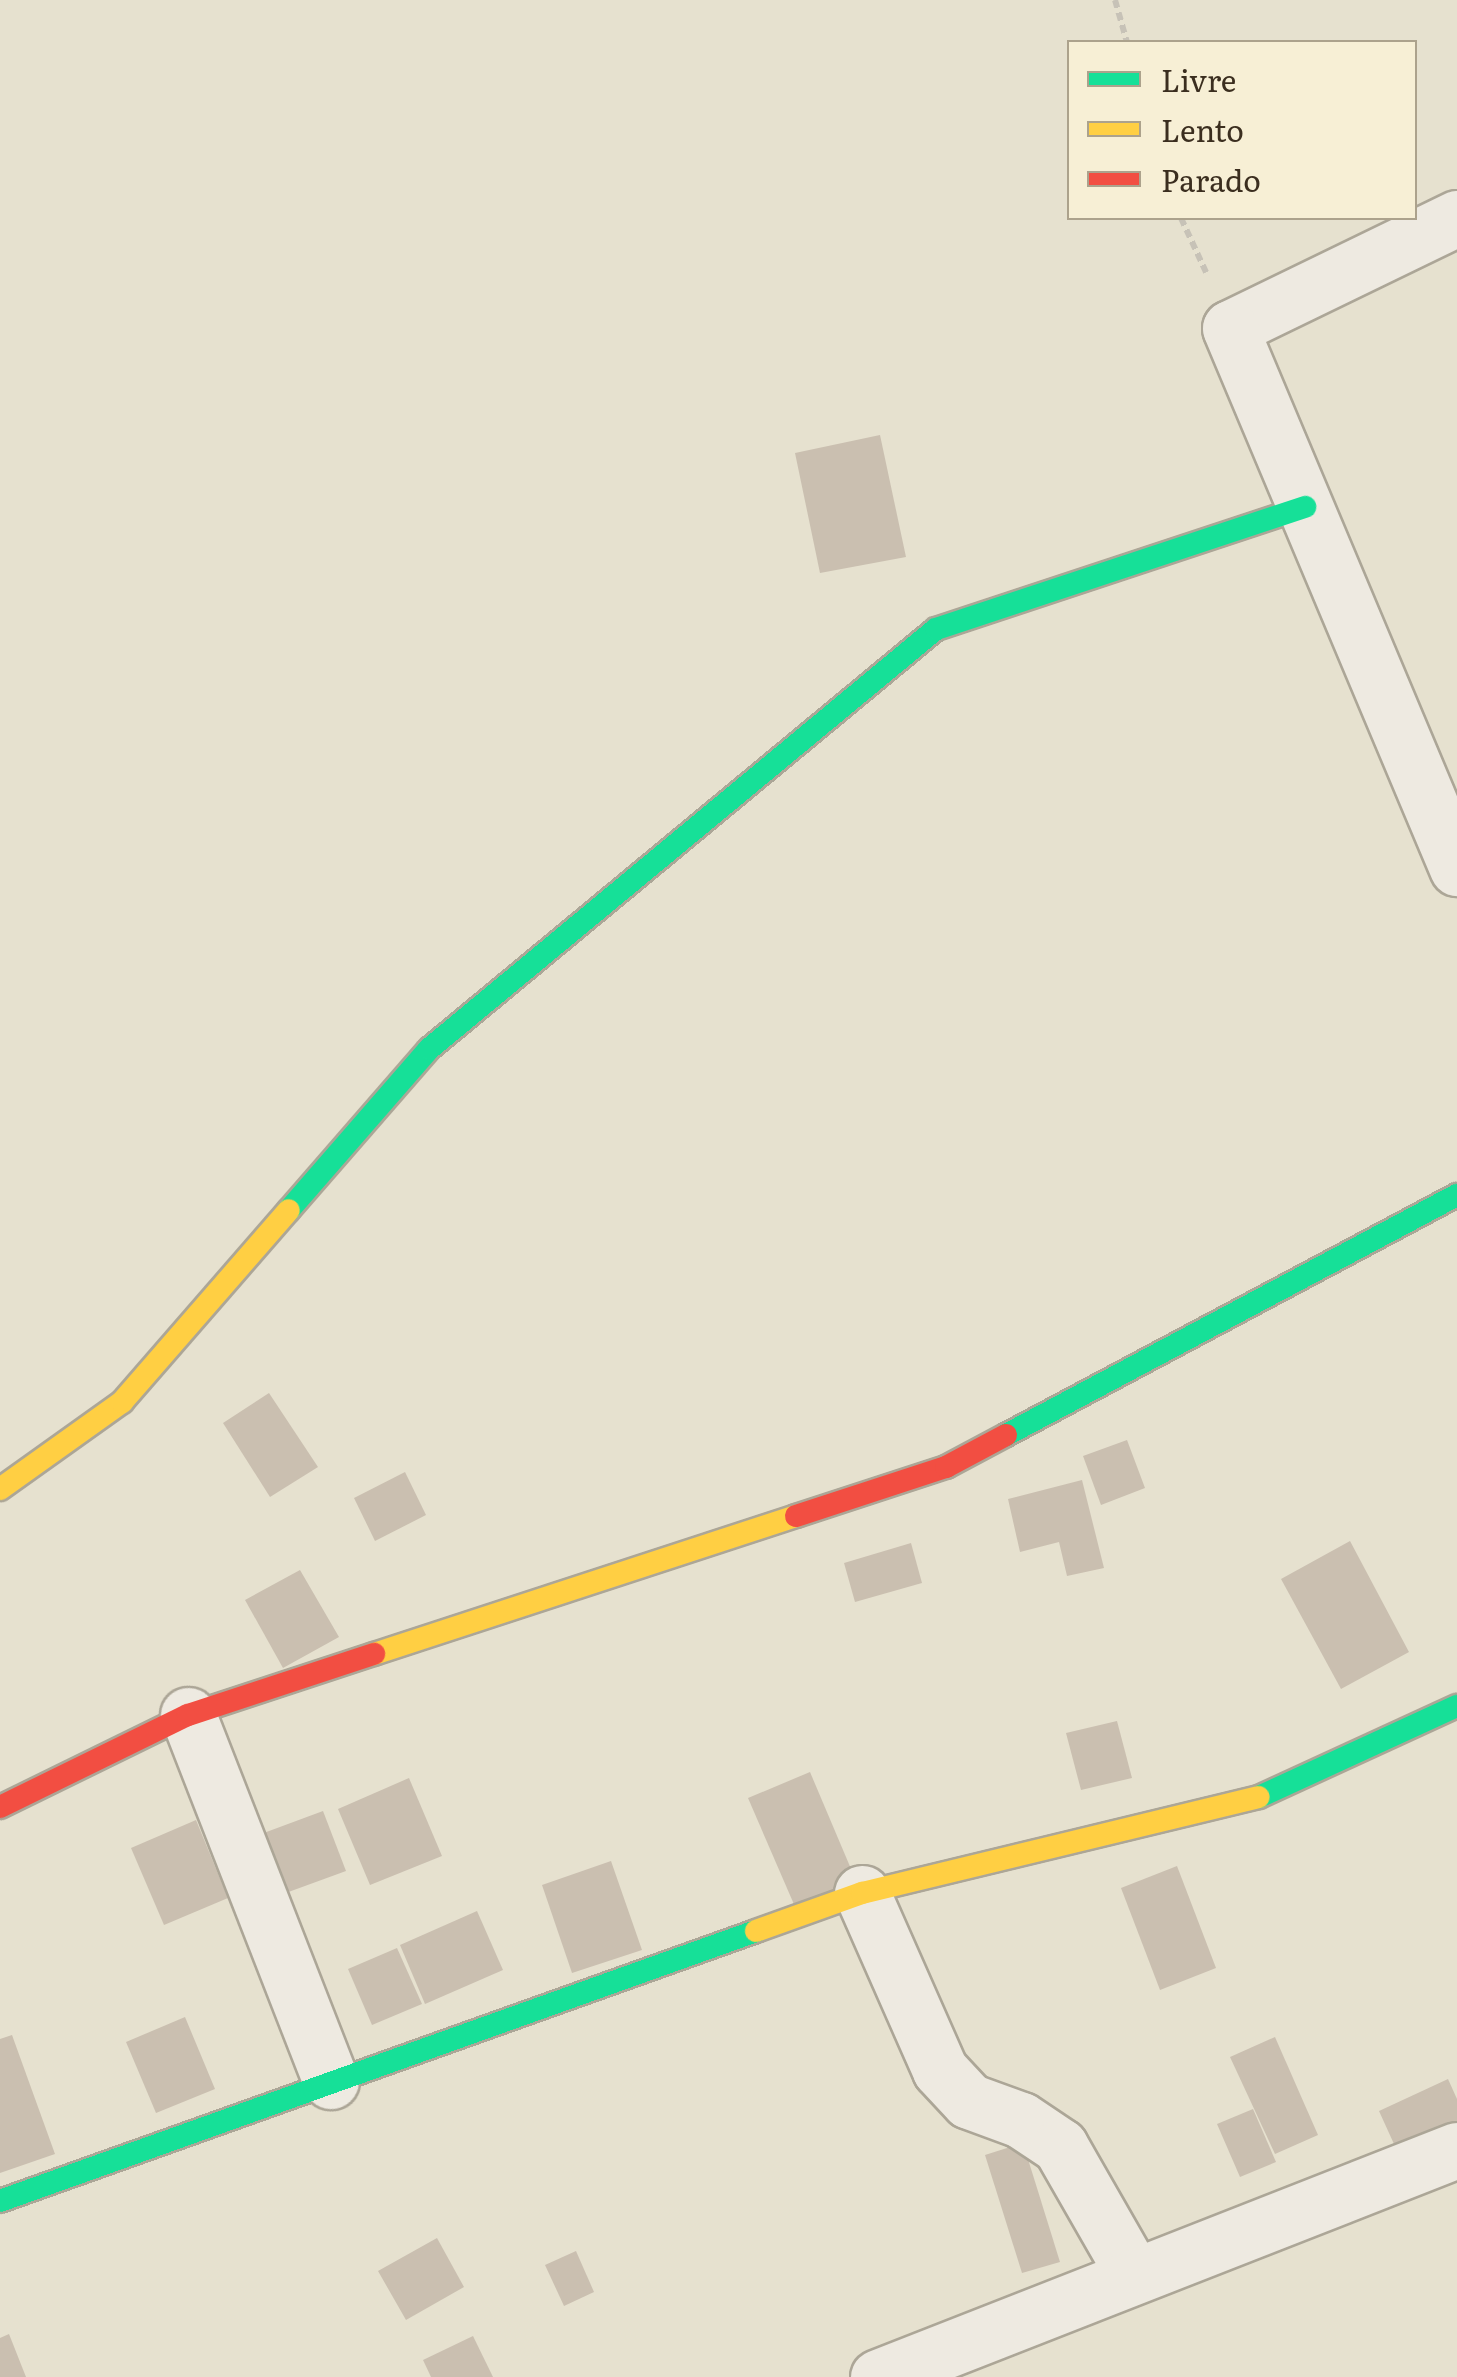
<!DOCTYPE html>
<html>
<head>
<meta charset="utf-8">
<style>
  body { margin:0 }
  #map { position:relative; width:1457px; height:2377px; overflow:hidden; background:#e6e1cf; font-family:Literata,serif }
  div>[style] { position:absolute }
  .building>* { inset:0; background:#cabfb0 }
  .path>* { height:6px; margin-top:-3px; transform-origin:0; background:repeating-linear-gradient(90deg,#c7c2b7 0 8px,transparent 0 13px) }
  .roads { filter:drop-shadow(2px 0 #aca697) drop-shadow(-2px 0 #aca697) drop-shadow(0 2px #aca697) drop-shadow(0 -2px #aca697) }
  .street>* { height:55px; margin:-27.5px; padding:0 27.5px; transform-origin:27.5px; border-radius:27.5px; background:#eeeae1 }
  .fast>* { height:22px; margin:-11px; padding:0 11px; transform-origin:11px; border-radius:11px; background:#16e098 }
  .slow>* { height:22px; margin:-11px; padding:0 11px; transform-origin:11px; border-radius:11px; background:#ffcf43 }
  .jam>* { height:22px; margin:-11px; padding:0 11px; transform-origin:11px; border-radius:11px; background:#f24e42 }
  span { translate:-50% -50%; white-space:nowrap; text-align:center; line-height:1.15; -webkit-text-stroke:9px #f7efd5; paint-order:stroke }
  .legend { position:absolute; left:1067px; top:40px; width:350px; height:180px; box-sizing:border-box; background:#f7efd5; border:2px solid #aca28c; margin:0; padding:12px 18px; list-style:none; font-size:30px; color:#3b2e1f }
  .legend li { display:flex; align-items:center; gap:20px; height:50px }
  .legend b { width:50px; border:2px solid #aca28c }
</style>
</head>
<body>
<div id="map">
  <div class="building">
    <div style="clip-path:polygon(880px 435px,906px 557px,820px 573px,795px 453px)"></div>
    <div style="clip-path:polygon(269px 1393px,318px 1467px,270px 1497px,223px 1423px)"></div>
    <div style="clip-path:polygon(1127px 1440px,1145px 1488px,1101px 1505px,1083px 1456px)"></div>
    <div style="clip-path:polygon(405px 1472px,426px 1515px,375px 1541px,354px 1498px)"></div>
    <div style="clip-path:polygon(1082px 1480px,1104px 1568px,1067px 1576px,1059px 1542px,1020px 1552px,1008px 1499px)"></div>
    <div style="clip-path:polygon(1350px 1541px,1409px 1652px,1341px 1689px,1281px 1579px)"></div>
    <div style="clip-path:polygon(911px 1543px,922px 1583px,855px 1602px,844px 1563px)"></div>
    <div style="clip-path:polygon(300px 1570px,339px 1637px,283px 1668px,245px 1600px)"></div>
    <div style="clip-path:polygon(1117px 1721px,1132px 1778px,1081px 1790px,1066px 1733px)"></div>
    <div style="clip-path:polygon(810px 1772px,857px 1883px,796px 1909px,748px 1798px)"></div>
    <div style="clip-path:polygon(409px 1778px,442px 1856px,370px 1885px,338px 1809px)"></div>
    <div style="clip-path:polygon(323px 1811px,346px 1871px,283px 1894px,261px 1834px)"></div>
    <div style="clip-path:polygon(196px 1820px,228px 1898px,164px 1925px,131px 1848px)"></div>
    <div style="clip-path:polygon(611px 1861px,642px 1950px,572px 1973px,542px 1885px)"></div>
    <div style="clip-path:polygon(1177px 1866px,1216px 1968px,1160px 1990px,1121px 1888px)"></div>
    <div style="clip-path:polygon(477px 1911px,503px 1970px,425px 2004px,400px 1945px)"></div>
    <div style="clip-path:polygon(397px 1948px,422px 2004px,372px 2025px,348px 1969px)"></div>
    <div style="clip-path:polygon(185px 2017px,215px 2089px,156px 2113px,126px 2042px)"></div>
    <div style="clip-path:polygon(12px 2035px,55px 2154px,0 2173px,0 2039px)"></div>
    <div style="clip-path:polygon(1275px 2037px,1318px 2135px,1275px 2154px,1230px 2057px)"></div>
    <div style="clip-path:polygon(1448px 2079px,1457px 2099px,1457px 2128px,1399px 2155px,1379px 2111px)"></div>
    <div style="clip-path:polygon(1253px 2109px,1276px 2162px,1240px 2177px,1217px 2124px)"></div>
    <div style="clip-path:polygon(1023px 2143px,1060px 2262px,1022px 2273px,985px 2155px)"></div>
    <div style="clip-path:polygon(437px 2238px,464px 2287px,406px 2320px,378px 2271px)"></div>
    <div style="clip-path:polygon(576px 2251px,594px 2292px,564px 2306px,545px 2265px)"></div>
    <div style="clip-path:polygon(9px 2334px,26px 2377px,0 2377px,0 2338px)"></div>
    <div style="clip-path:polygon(473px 2336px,493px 2377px,431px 2377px,423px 2360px)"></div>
  </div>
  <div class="path">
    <div style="left:1115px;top:0;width:44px;rotate:74.1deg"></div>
    <div style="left:1181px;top:218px;width:60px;rotate:65.2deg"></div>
  </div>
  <div class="roads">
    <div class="street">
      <div style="left:1457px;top:218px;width:252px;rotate:154.1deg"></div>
      <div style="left:1230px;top:328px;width:586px;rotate:67.2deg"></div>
      <div style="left:188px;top:1715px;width:393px;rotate:68.7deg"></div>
      <div style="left:862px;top:1893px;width:193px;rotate:66.2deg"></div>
      <div style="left:940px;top:2070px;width:42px;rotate:46.9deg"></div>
      <div style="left:969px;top:2101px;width:55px;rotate:20.1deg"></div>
      <div style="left:1021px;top:2120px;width:47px;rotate:33.7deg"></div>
      <div style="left:1060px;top:2146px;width:149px;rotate:60.2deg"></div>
      <div style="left:878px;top:2377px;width:622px;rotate:-21.41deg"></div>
    </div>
    <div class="fast">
      <div style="left:289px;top:1210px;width:213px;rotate:-49deg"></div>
      <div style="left:429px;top:1049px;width:658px;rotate:-39.64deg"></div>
      <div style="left:936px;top:629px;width:389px;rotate:-18.3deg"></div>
      <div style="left:1006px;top:1435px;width:511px;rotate:-28.02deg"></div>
      <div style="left:1259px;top:1797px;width:218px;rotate:-24.7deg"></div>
      <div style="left:0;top:2201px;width:803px;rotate:-19.65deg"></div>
    </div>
    <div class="slow">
      <div style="left:0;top:1489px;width:150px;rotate:-35.5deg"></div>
      <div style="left:122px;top:1402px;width:254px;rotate:-49deg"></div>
      <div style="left:374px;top:1654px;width:444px;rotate:-18.1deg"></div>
      <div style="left:756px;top:1931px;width:113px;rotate:-19.7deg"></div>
      <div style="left:862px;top:1893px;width:408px;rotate:-13.6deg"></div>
    </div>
    <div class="jam">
      <div style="left:796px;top:1516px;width:158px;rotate:-18.1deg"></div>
      <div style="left:946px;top:1467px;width:68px;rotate:-28.1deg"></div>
      <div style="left:0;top:1807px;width:209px;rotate:-26.1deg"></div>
      <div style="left:188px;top:1715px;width:196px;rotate:-18.2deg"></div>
    </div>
  </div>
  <ul class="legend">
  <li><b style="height:12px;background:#16e098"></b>Livre</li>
  <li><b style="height:12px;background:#ffcf43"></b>Lento</li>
  <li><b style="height:12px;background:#f24e42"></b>Parado</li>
  </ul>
</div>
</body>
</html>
